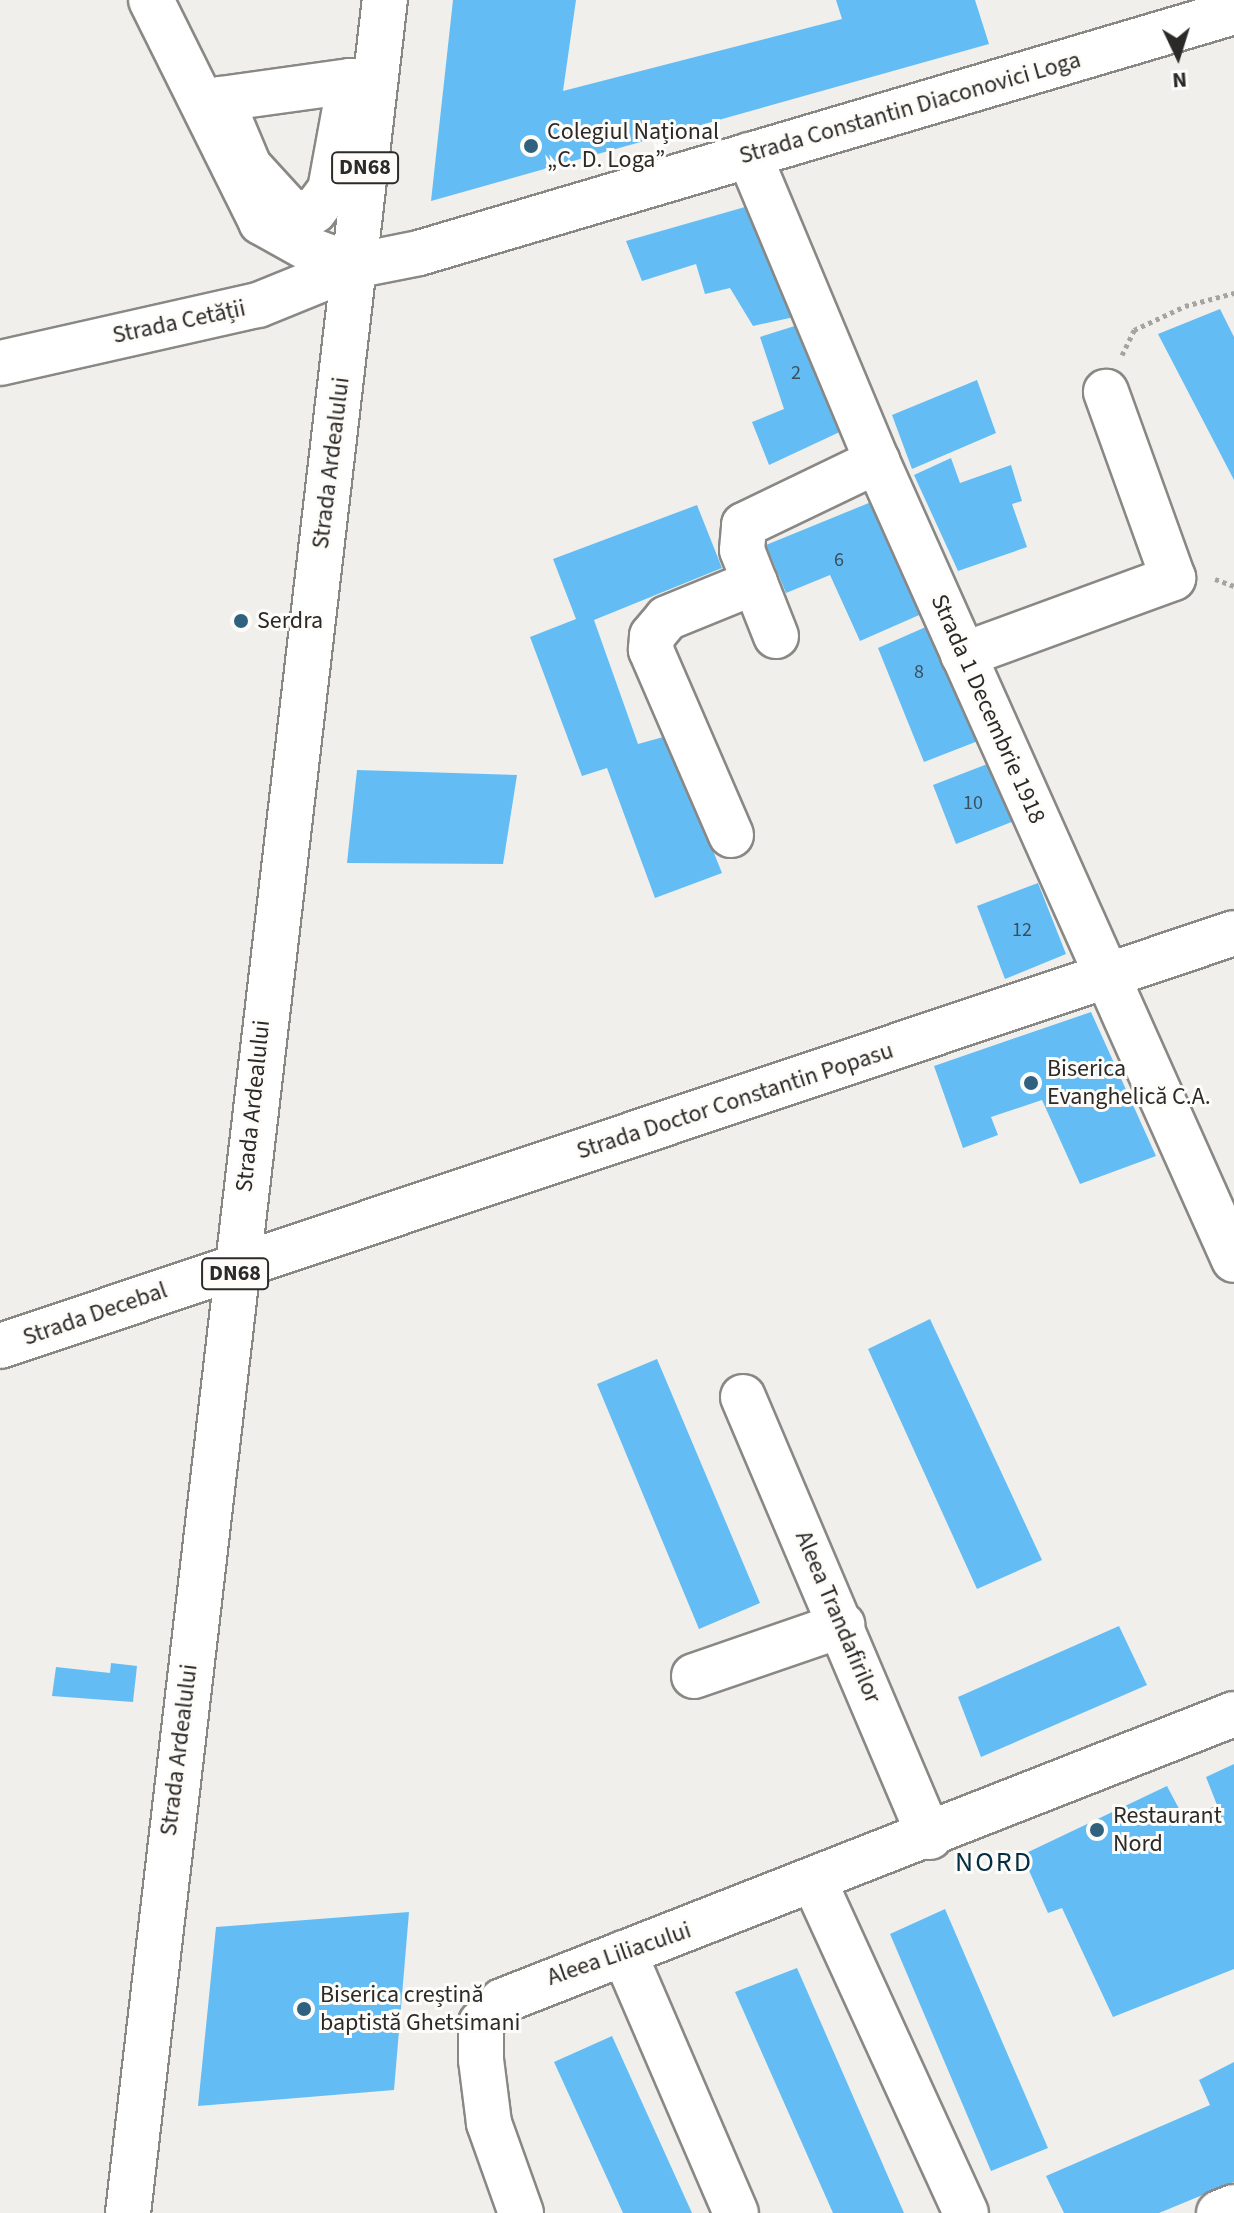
<!DOCTYPE html>
<html>
<head>
<meta charset="utf-8">
<style>
  body { margin:0 }
  #map { position:relative; width:1234px; height:2213px; overflow:hidden; background:#f0efeb; font-family:"Source Sans 3",sans-serif }
  div>[style] { position:absolute }
  .building>* { inset:0; background:#63bdf4 }
  .path>* { height:5px; margin-top:-2.5px; transform-origin:0; background:repeating-linear-gradient(90deg,#a5a4a1 0 4px,transparent 0 8px) }
  .roads { filter:drop-shadow(2px 0 #898885) drop-shadow(-2px 0 #898885) drop-shadow(0 2px #898885) drop-shadow(0 -2px #898885) }
  .street>* { height:44px; margin:-22px; padding:0 22px; transform-origin:22px; border-radius:22px; background:#fff }
  .secondary>* { height:44px; margin:-22px; padding:0 22px; transform-origin:22px; border-radius:22px; background:#fff }
  .primary>* { height:44px; margin:-22px; padding:0 22px; transform-origin:22px; border-radius:22px; background:#fff }
  .dots>* { width:22px; height:22px; translate:-50% -50%; box-sizing:border-box; border:4px solid #fdfcf8; border-radius:50% }
  span { translate:-50% -50%; white-space:nowrap; text-align:center; line-height:1.15; -webkit-text-stroke:6px #fdfcf8; paint-order:stroke }
  .number-label { font-size:20px; color:#394f5c }
  .number-label span { -webkit-text-stroke-width:0 }
  .shield-label span { padding:2px 6px; background:#fdfcf8; border:2px solid; border-radius:6px; -webkit-text-stroke-width:0 }
  .shield-label { font-size:22px; color:#2b2a29; font-weight:700 }
  .street-label { font-size:24px; color:#2b2a29 }
  .poi-label { font-size:24px; color:#2b2a29 }
  .left { translate:0 -50%; text-align:left }
  .quarter-label { font-size:28px; color:#032e44; letter-spacing:2px }
  .north { position:absolute; left:1138px; top:16px; width:80px; height:80px; -webkit-text-stroke:6px #fdfcf8; paint-order:stroke; rotate:176deg; font-size:22px; font-weight:700; line-height:32px; text-align:center; color:#2b2a29 }
  .north::after { content:''; display:block; margin:auto; width:28px; height:36px; background:#2b2a29; clip-path:polygon(50% 0,100% 100%,50% 72%,0 100%) }
</style>
</head>
<body>
<div id="map">
  <div class="building">
    <div style="clip-path:polygon(453px 0,576px 0,563px 91px,842px 19px,836px 0,975px 0,989px 44px,431px 201px)"></div>
    <div style="clip-path:polygon(752px 205px,799px 316px,753px 326px,730px 288px,705px 294px,696px 264px,642px 281px,626px 241px)"></div>
    <div style="clip-path:polygon(1220px 309px,1234px 337px,1234px 480px,1158px 334px)"></div>
    <div style="clip-path:polygon(801px 324px,844px 430px,769px 465px,752px 422px,784px 409px,760px 337px)"></div>
    <div style="clip-path:polygon(977px 380px,996px 433px,912px 469px,892px 415px)"></div>
    <div style="clip-path:polygon(951px 458px,960px 483px,1011px 465px,1022px 501px,1012px 504px,1027px 547px,958px 571px,914px 475px)"></div>
    <div style="clip-path:polygon(881px 498px,926px 612px,860px 641px,830px 575px,786px 593px,766px 545px)"></div>
    <div style="clip-path:polygon(697px 505px,722px 568px,594px 620px,638px 744px,667px 736px,722px 873px,655px 898px,607px 768px,582px 776px,530px 637px,576px 619px,553px 559px)"></div>
    <div style="clip-path:polygon(928px 626px,978px 741px,924px 762px,878px 648px)"></div>
    <div style="clip-path:polygon(990px 763px,1014px 821px,956px 844px,933px 785px)"></div>
    <div style="clip-path:polygon(357px 770px,517px 775px,503px 864px,347px 863px)"></div>
    <div style="clip-path:polygon(1038px 883px,1066px 954px,1005px 979px,977px 906px)"></div>
    <div style="clip-path:polygon(1091px 1012px,1156px 1156px,1080px 1184px,1042px 1100px,991px 1117px,998px 1135px,963px 1148px,934px 1066px)"></div>
    <div style="clip-path:polygon(930px 1319px,1042px 1560px,977px 1589px,868px 1349px)"></div>
    <div style="clip-path:polygon(657px 1359px,760px 1603px,699px 1629px,597px 1384px)"></div>
    <div style="clip-path:polygon(1119px 1626px,1147px 1685px,981px 1757px,958px 1697px)"></div>
    <div style="clip-path:polygon(111px 1663px,137px 1666px,133px 1702px,52px 1696px,56px 1667px,110px 1673px)"></div>
    <div style="clip-path:polygon(1234px 1764px,1234px 1969px,1113px 2017px,1062px 1908px,1048px 1913px,1022px 1855px,1167px 1786px,1185px 1820px,1217px 1805px,1206px 1777px)"></div>
    <div style="clip-path:polygon(945px 1909px,1048px 2148px,991px 2171px,890px 1934px)"></div>
    <div style="clip-path:polygon(409px 1912px,394px 2090px,198px 2106px,216px 1927px)"></div>
    <div style="clip-path:polygon(797px 1968px,904px 2213px,833px 2213px,735px 1992px)"></div>
    <div style="clip-path:polygon(612px 2036px,692px 2213px,623px 2213px,554px 2062px)"></div>
    <div style="clip-path:polygon(1234px 2062px,1234px 2182px,1159px 2213px,1064px 2213px,1046px 2176px,1210px 2105px,1199px 2080px)"></div>
  </div>
  <div class="path">
    <div style="left:1122px;top:355px;width:28px;rotate:-64deg"></div>
    <div style="left:1134px;top:330px;width:56px;rotate:-25.2deg"></div>
    <div style="left:1185px;top:306px;width:51px;rotate:-14.9deg"></div>
    <div style="left:1215px;top:579px;width:20px;rotate:20deg"></div>
  </div>
  <div class="roads">
    <div class="street">
      <div style="left:350px;top:81px;width:111px;rotate:100.4deg"></div>
      <div style="left:330px;top:190px;width:26px;rotate:127deg"></div>
      <div style="left:314px;top:211px;width:22px;rotate:175deg"></div>
      <div style="left:292px;top:213px;width:64px;rotate:-132.5deg"></div>
      <div style="left:249px;top:166px;width:73px;rotate:-112.7deg"></div>
      <div style="left:221px;top:99px;width:130px;rotate:-7.9deg"></div>
      <div style="left:350px;top:81px;width:25px"></div>
      <div style="left:749px;top:155px;width:332px;rotate:67.3deg"></div>
      <div style="left:877px;top:461px;width:875px;rotate:65.92deg"></div>
      <div style="left:0;top:363px;width:264px;rotate:-12.7deg"></div>
      <div style="left:258px;top:305px;width:104px;rotate:-22.1deg"></div>
      <div style="left:776px;top:636px;width:92px;rotate:-111.6deg"></div>
      <div style="left:742px;top:550px;width:25px;rotate:-85deg"></div>
      <div style="left:744px;top:525px;width:148px;rotate:-25.7deg"></div>
      <div style="left:963px;top:655px;width:224px;rotate:-20.1deg"></div>
      <div style="left:1173px;top:578px;width:198px;rotate:-109.8deg"></div>
      <div style="left:731px;top:835px;width:202px;rotate:-113.4deg"></div>
      <div style="left:651px;top:650px;width:14px;rotate:-86deg"></div>
      <div style="left:652px;top:636px;width:23px;rotate:-50deg"></div>
      <div style="left:667px;top:618px;width:95px;rotate:-22.2deg"></div>
      <div style="left:0;top:1346px;width:1301px;rotate:-18.5deg"></div>
      <div style="left:743px;top:1397px;width:478px;rotate:67deg"></div>
      <div style="left:694px;top:1676px;width:157px;rotate:-19deg"></div>
      <div style="left:814px;top:1881px;width:365px;rotate:65.4deg"></div>
      <div style="left:624px;top:1953px;width:283px;rotate:66.7deg"></div>
      <div style="left:521px;top:2213px;width:96px;rotate:-109.6deg"></div>
      <div style="left:489px;top:2123px;width:64px;rotate:-97.2deg"></div>
      <div style="left:481px;top:2060px;width:37px;rotate:-90deg"></div>
      <div style="left:481px;top:2023px;width:30px;rotate:-46deg"></div>
      <div style="left:502px;top:2001px;width:786px;rotate:-21.41deg"></div>
      <div style="left:1219px;top:2213px;width:16px;rotate:-22deg"></div>
    </div>
    <div class="secondary">
      <div style="left:151px;top:0;width:248px;rotate:63.6deg"></div>
      <div style="left:261px;top:222px;width:57px;rotate:29.2deg"></div>
      <div style="left:311px;top:250px;width:46px;rotate:20.4deg"></div>
      <div style="left:354px;top:266px;width:66px;rotate:-11.3deg"></div>
      <div style="left:419px;top:253px;width:850px;rotate:-16.47deg"></div>
    </div>
    <div class="primary">
      <div style="left:128px;top:2213px;width:2228px;rotate:-83.38deg"></div>
    </div>
  </div>
  <div class="dots">
    <div style="left:531px;top:146px;background:#30617f"></div>
    <div style="left:241px;top:621px;background:#30617f"></div>
    <div style="left:1031px;top:1083px;background:#30617f"></div>
    <div style="left:1097px;top:1830px;background:#30617f"></div>
    <div style="left:304px;top:2009px;background:#30617f"></div>
  </div>
  <div class="number-label">
    <span style="left:796px;top:373px">2</span>
    <span style="left:839px;top:560px">6</span>
    <span style="left:919px;top:672px">8</span>
    <span style="left:973px;top:803px">10</span>
    <span style="left:1022px;top:930px">12</span>
  </div>
  <div class="shield-label">
    <span style="left:365px;top:168px">DN68</span>
    <span style="left:235px;top:1274px">DN68</span>
  </div>
  <div class="street-label">
    <span style="left:910px;top:108px;rotate:-16deg">Strada Constantin Diaconovici Loga</span>
    <span style="left:179px;top:322px;rotate:-12deg">Strada Cetății</span>
    <span style="left:331px;top:463px;rotate:-83deg">Strada Ardealului</span>
    <span style="left:988px;top:709px;rotate:66deg">Strada 1 Decembrie 1918</span>
    <span style="left:735px;top:1101px;rotate:-18deg">Strada Doctor Constantin Popasu</span>
    <span style="left:253px;top:1106px;rotate:-84deg">Strada Ardealului</span>
    <span style="left:95px;top:1314px;rotate:-19deg">Strada Decebal</span>
    <span style="left:838px;top:1617px;rotate:67deg">Aleea Trandafirilor</span>
    <span style="left:179px;top:1750px;rotate:-83deg">Strada Ardealului</span>
    <span style="left:619px;top:1954px;rotate:-19deg">Aleea Liliacului</span>
  </div>
  <div class="poi-label">
    <span class="left" style="left:547px;top:146px">Colegiul Național<br>„C. D. Loga”</span>
    <span class="left" style="left:257px;top:621px">Serdra</span>
    <span class="left" style="left:1047px;top:1083px">Biserica<br>Evanghelică C.A.</span>
    <span class="left" style="left:1113px;top:1830px">Restaurant<br>Nord</span>
    <span class="left" style="left:320px;top:2009px">Biserica creștină<br>baptistă Ghetsimani</span>
  </div>
  <div class="quarter-label">
    <span style="left:994px;top:1862px">NORD</span>
  </div>
  <div class="north">N</div>
</div>
</body>
</html>
